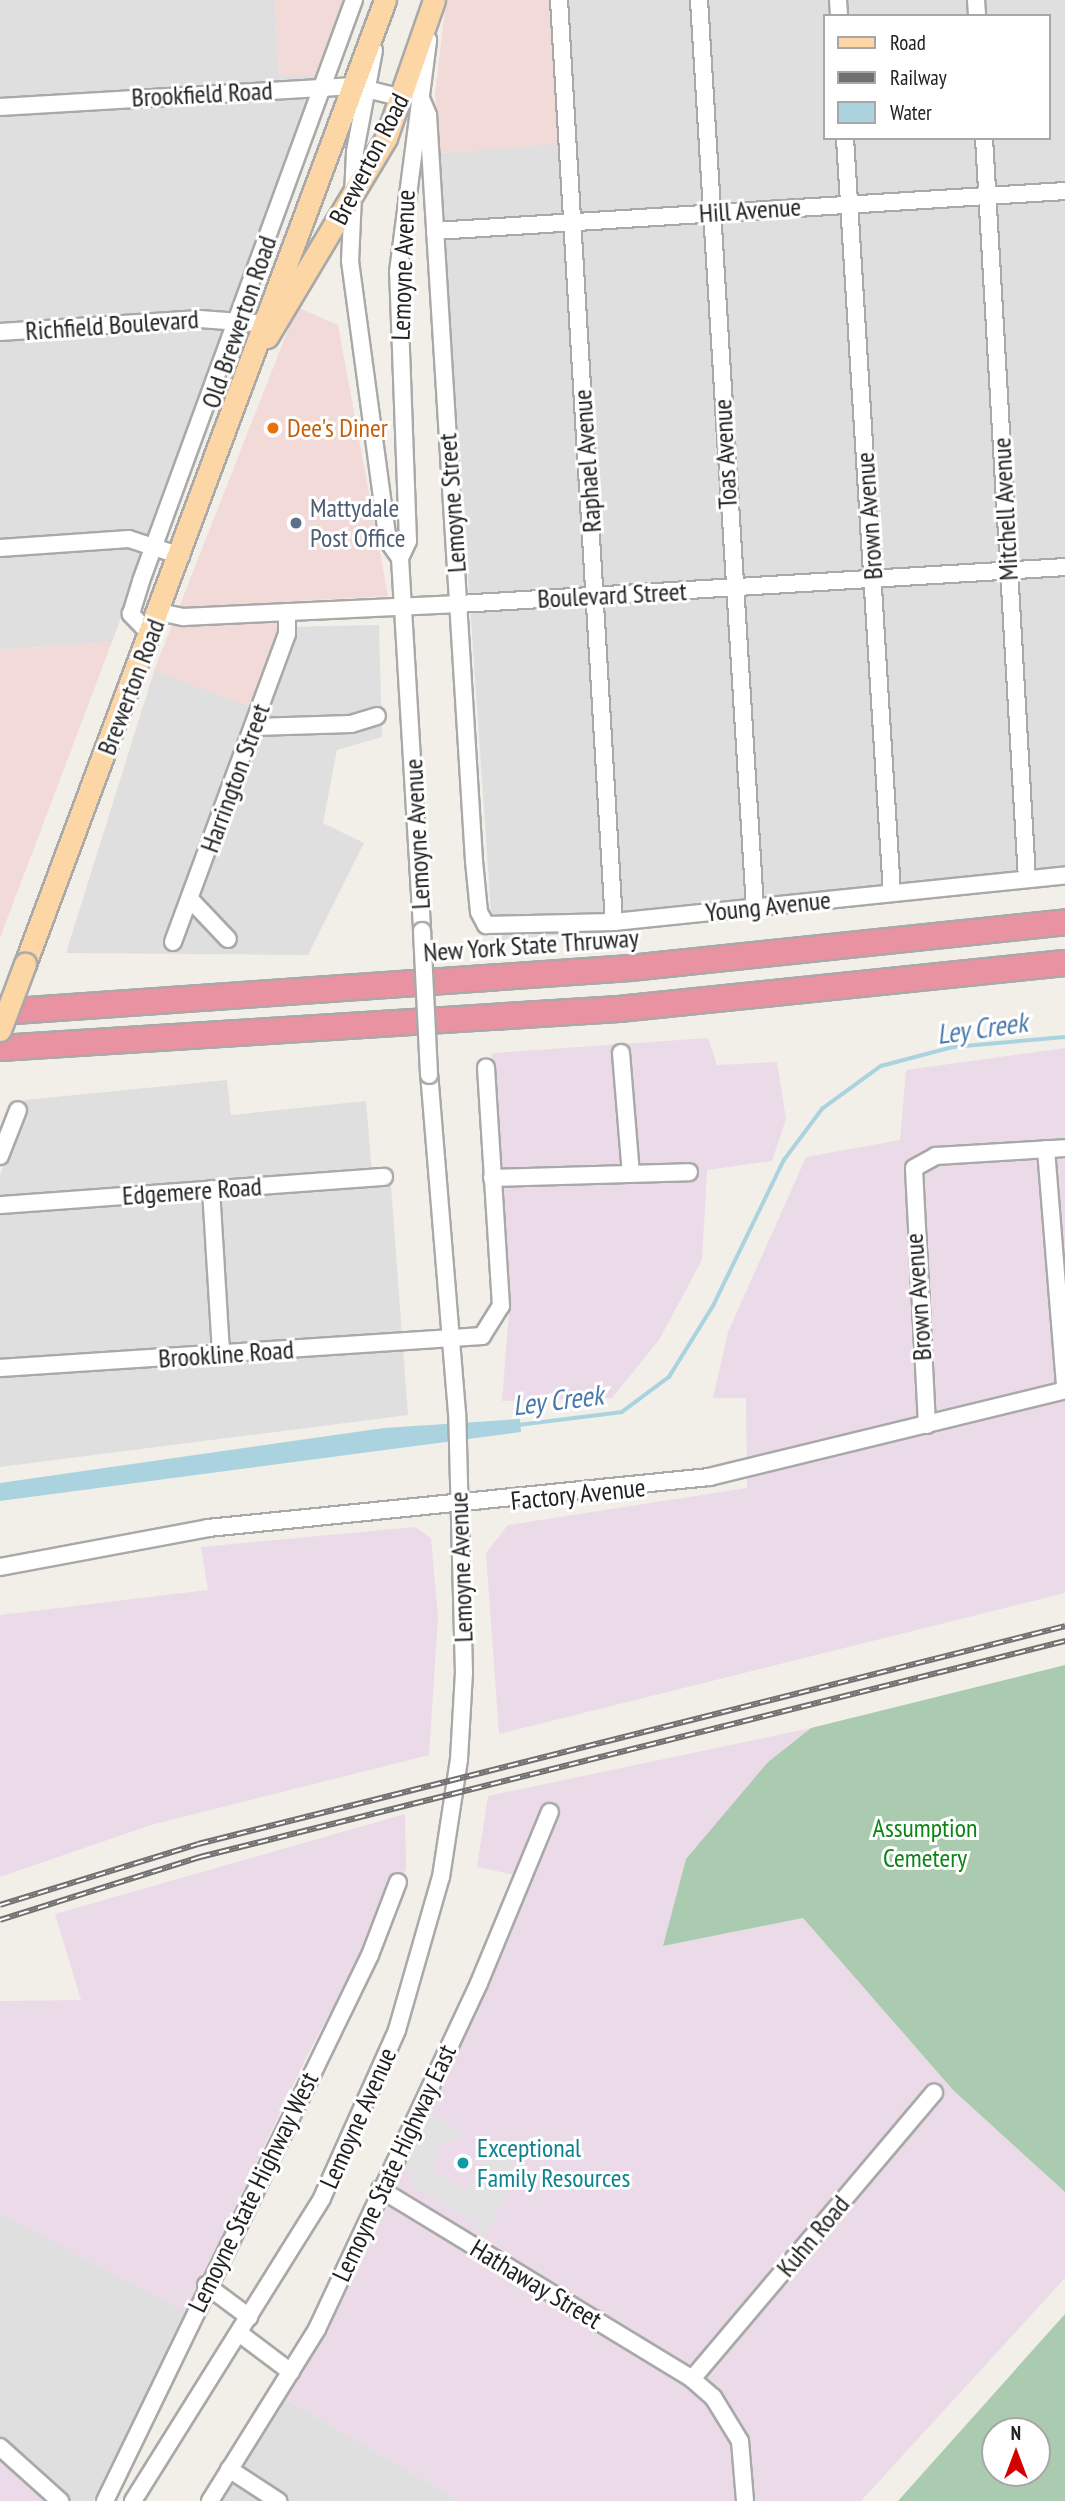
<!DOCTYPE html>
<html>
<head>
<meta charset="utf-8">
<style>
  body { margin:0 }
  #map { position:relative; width:1065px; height:2501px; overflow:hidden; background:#f2efe9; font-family:"PT Sans Narrow",sans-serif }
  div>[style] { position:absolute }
  .residential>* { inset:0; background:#e0dfdf }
  .commercial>* { inset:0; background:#f2dad9 }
  .industrial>* { inset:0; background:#ebdbe8 }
  .cemetery>* { inset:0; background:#aacbaf }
  .parking>* { inset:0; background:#e2e2e2 }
  .water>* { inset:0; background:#aad3df }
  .stream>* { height:3.5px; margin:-1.75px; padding:0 1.75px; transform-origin:1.75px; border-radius:1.75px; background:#aad3df }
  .roads { filter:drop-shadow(2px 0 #a9a9a9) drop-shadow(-2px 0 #a9a9a9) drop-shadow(0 2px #a9a9a9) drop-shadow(0 -2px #a9a9a9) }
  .minor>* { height:16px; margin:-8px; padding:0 8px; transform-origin:8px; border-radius:8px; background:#fff }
  .major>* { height:21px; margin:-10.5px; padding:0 10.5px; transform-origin:10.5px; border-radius:10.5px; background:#fcd6a4 }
  .highway>* { height:24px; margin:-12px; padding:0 12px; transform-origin:12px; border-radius:12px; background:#e892a2 }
  .rail>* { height:6px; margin-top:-3px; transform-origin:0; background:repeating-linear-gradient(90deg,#fff 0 10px,#707070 0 20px); box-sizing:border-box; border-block:2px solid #707070 }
  .bridges { filter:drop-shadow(2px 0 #a9a9a9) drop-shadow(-2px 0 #a9a9a9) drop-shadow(0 2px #a9a9a9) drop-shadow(0 -2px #a9a9a9) }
  .minor-bridge>* { height:16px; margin:-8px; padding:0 8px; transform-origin:8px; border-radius:8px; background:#fff }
  .major-bridge>* { height:21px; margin:-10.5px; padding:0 10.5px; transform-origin:10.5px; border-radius:10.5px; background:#fcd6a4 }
  .dots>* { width:19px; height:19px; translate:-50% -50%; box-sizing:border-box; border:4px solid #fff; border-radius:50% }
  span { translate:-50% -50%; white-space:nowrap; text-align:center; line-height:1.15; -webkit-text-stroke:6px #fff; paint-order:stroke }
  .street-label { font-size:26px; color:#222 }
  .food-label { font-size:26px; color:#c56008 }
  .left { translate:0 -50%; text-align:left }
  .service-label { font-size:26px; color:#4e5e75 }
  .park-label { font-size:26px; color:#0c8416 }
  .culture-label { font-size:26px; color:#0d838f }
  .water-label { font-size:28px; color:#4a7aab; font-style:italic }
  .legend { position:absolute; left:823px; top:14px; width:228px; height:126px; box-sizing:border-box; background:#fff; border:2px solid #a7a7a7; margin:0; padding:9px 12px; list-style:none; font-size:21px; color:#222 }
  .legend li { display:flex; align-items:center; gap:14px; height:35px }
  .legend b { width:35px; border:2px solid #a7a7a7 }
  .north { position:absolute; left:981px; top:2417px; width:70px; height:70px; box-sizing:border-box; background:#fff; border:2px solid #a7a7a7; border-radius:50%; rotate:0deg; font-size:19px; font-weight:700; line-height:28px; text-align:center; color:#222 }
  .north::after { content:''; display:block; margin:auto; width:24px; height:32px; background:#d40000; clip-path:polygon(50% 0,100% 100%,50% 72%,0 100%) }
</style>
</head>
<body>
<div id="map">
  <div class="residential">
    <div style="clip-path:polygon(0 0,275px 0,279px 75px,323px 75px,112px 642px,0 650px)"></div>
    <div style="clip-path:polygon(evenodd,569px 0,1065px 0,1065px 885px,493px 941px,439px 153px,576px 142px,569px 0,825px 16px,1049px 16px,1049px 138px,825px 138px,825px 16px)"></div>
    <div style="clip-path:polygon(379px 625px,382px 737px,337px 750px,323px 823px,364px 843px,308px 955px,66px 953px,155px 668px,280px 627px)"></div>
    <div style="clip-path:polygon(227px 1080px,231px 1115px,366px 1101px,373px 1186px,391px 1186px,408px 1415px,0 1467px,0 1176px,25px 1100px)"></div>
    <div style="clip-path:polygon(0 2213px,186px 2312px,93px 2501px,67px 2501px,0 2436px)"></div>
    <div style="clip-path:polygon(284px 2398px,460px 2501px,221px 2501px)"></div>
  </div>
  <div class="commercial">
    <div style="clip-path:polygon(275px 0,346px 0,323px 75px,279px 75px)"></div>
    <div style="clip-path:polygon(446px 0,551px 0,558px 144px,439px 153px,435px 94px)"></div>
    <div style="clip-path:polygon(297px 307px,338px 325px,388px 596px,280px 602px,277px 645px,251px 707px,154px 671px)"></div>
    <div style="clip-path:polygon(112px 642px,0 938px,0 650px)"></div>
  </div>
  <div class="industrial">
    <div style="clip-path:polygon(708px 1038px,717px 1065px,777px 1062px,786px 1119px,772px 1161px,707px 1170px,702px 1260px,659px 1340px,612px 1398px,502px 1401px,509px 1311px,492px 1053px)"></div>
    <div style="clip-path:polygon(1065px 1048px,1065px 1593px,499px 1734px,486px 1553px,508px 1525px,747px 1488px,746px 1398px,713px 1398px,728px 1332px,806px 1157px,900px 1140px,906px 1070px)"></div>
    <div style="clip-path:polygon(415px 1527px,431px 1538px,438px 1617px,429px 1755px,151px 1825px,0 1877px,0 1615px,208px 1590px,201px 1547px)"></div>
    <div style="clip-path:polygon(811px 1728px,768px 1762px,663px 1946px,803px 1918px,953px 2090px,1065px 2192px,1065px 2278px,861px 2501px,460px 2501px,284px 2398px,529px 1878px,477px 1867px,488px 1796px)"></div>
    <div style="clip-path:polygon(405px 1814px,406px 1869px,306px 2058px,186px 2312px,0 2214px,0 2001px,81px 2000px,55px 1914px)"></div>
    <div style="clip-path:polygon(0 2457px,46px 2501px,0 2501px)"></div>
  </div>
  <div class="cemetery">
    <div style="clip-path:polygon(1065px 1665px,1065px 2192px,953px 2090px,803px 1918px,663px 1946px,686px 1859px,768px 1762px,811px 1728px)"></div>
    <div style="clip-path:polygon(evenodd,1065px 2314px,1065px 2501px,898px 2501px,1065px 2314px,995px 2431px,1037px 2431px,1037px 2473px,995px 2473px,995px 2431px)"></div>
  </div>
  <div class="parking">
    <div style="clip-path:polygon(423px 2109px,462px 2132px,456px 2142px,440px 2141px,433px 2172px,466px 2190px,492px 2151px,519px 2167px,485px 2237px,472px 2228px,478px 2212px,469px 2220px,410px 2184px,412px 2173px,401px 2168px,421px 2128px,431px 2128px,418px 2120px)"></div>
  </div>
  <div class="water">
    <div style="clip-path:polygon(520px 1419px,521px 1432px,0 1501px,0 1483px,384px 1428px)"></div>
  </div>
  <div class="stream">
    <div style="left:518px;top:1425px;width:105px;rotate:-7.1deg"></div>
    <div style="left:622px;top:1412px;width:59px;rotate:-36.7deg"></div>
    <div style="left:669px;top:1377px;width:84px;rotate:-58.2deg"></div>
    <div style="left:713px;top:1306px;width:162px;rotate:-64.1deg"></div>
    <div style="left:784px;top:1160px;width:64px;rotate:-53.3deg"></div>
    <div style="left:822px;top:1109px;width:73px;rotate:-36.1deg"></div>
    <div style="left:881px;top:1066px;width:74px;rotate:-14.8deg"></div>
    <div style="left:953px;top:1047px;width:112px;rotate:-5.1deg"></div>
  </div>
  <div class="roads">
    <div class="minor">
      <div style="left:559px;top:0;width:924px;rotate:86.59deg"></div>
      <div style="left:699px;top:0;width:910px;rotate:86.47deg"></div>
      <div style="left:838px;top:0;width:16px;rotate:86deg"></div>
      <div style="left:976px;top:0;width:16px;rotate:86deg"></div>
      <div style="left:374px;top:50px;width:104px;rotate:100.6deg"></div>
      <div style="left:355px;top:152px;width:109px;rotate:92.6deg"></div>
      <div style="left:350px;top:261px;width:283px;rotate:82.3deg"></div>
      <div style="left:388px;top:541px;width:21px;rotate:55deg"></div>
      <div style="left:400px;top:558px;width:374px;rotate:86.6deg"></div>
      <div style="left:420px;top:96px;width:21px;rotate:67deg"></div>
      <div style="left:428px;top:115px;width:747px;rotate:86.47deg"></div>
      <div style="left:474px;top:861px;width:51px;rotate:84.4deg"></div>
      <div style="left:479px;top:912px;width:15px;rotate:62deg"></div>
      <div style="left:486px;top:925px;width:128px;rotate:-1.3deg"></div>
      <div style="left:614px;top:922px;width:453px;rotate:-5.9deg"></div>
      <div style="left:0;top:107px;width:355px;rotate:-3.4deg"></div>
      <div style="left:354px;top:86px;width:50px;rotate:13.8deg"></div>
      <div style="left:845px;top:138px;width:756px;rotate:86.44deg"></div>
      <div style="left:984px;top:138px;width:742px;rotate:86.68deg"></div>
      <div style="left:435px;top:231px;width:631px;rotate:-3.63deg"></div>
      <div style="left:0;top:332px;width:200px;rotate:-3.7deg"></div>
      <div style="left:200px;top:319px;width:67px;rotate:4.3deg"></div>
      <div style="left:0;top:548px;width:129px;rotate:-4deg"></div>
      <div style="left:129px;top:539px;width:55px;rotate:18.1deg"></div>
      <div style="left:400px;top:558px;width:19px;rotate:-65deg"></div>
      <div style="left:408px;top:541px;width:269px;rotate:-92.1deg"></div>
      <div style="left:398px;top:272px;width:234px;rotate:-82.6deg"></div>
      <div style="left:159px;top:612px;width:25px;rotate:12deg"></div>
      <div style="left:183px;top:617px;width:276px;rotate:-2.7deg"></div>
      <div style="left:459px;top:604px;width:607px;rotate:-3.49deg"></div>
      <div style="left:150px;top:634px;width:28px;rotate:-134deg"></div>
      <div style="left:131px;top:614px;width:34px;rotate:-73deg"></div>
      <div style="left:141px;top:581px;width:619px;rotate:-69.87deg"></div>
      <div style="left:255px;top:727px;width:96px;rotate:-1.8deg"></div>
      <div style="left:351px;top:724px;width:27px;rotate:-17deg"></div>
      <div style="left:190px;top:899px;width:55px;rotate:46.5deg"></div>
      <div style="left:173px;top:942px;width:328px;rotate:-69.7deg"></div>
      <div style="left:287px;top:634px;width:22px;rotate:-90deg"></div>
      <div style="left:621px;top:1053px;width:121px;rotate:85.3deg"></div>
      <div style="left:1046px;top:1149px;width:236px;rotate:85.4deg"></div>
      <div style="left:0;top:1156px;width:49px;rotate:-68.6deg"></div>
      <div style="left:492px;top:1178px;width:197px;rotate:-1.7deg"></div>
      <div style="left:211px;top:1189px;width:165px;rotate:86.5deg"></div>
      <div style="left:0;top:1205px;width:385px;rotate:-4.2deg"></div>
      <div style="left:0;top:1368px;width:483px;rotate:-3.8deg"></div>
      <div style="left:482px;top:1336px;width:36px;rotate:-58deg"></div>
      <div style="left:501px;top:1306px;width:239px;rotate:-93.6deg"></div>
      <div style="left:927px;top:1425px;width:257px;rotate:-92.9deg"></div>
      <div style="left:914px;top:1168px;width:25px;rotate:-29deg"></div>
      <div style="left:936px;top:1156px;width:129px;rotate:-3.5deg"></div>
      <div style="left:0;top:1567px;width:212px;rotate:-10.6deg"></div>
      <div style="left:208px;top:1528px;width:504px;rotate:-5.81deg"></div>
      <div style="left:709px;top:1477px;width:366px;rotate:-13.7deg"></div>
      <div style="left:380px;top:2189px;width:365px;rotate:31.3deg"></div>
      <div style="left:692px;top:2379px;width:28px;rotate:41deg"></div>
      <div style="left:713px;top:2397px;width:52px;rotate:58.5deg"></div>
      <div style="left:740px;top:2441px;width:60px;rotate:85.2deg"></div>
      <div style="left:206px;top:2285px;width:54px;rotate:36.7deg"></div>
      <div style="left:239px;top:2333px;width:65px;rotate:36.9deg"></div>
      <div style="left:692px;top:2379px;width:375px;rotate:-49.8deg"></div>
      <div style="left:0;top:2447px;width:81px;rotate:42deg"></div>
      <div style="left:229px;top:2469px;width:59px;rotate:33.1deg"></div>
      <div style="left:105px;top:2501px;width:607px;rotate:-64.11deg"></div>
      <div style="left:370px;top:1955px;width:78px;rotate:-69deg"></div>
      <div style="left:133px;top:2501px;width:357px;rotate:-58deg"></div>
      <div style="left:322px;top:2198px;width:184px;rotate:-65.9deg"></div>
      <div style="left:397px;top:2030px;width:159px;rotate:-74deg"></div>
      <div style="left:441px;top:1877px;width:119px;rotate:-81.3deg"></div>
      <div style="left:459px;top:1759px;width:86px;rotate:-86.7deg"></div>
      <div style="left:464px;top:1673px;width:260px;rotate:-91.5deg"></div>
      <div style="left:457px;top:1413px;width:339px;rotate:-94.7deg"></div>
      <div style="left:210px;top:2501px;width:203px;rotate:-58.1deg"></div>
      <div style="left:317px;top:2329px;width:382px;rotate:-64.9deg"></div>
      <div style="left:479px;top:1983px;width:185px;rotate:-67.5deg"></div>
    </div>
    <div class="major">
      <div style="left:267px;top:337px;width:232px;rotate:-59.1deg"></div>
      <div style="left:386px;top:138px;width:146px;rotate:-70.8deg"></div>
      <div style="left:25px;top:964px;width:1029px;rotate:-69.52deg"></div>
    </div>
    <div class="highway">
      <div style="left:0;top:1012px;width:632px;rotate:-4deg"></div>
      <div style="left:630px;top:968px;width:437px;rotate:-6deg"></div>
      <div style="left:0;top:1048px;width:620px;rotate:-3.61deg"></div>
      <div style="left:619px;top:1009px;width:448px;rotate:-5.9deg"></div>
    </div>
  </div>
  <div class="rail">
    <div style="left:0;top:1905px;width:207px;rotate:-17.1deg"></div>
    <div style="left:198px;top:1844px;width:894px;rotate:-14.11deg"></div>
    <div style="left:0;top:1920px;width:210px;rotate:-17.5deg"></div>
    <div style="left:200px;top:1857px;width:892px;rotate:-14.02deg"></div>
  </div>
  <div class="bridges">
    <div class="minor-bridge">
      <div style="left:422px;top:931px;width:144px;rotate:87.2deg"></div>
    </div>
    <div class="major-bridge">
      <div style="left:0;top:1030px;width:71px;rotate:-69.3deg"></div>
    </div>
  </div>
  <div class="dots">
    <div style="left:273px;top:428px;background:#e8710a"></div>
    <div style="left:296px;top:523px;background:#5c6f8a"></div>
    <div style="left:463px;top:2163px;background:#0f9aa8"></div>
  </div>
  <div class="street-label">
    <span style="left:202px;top:94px;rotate:-3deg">Brookfield Road</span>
    <span style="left:369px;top:159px;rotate:-63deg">Brewerton Road</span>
    <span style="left:750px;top:210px;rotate:-4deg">Hill Avenue</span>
    <span style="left:403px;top:265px;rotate:-88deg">Lemoyne Avenue</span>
    <span style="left:239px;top:322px;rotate:-71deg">Old Brewerton Road</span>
    <span style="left:112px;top:325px;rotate:-4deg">Richfield Boulevard</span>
    <span style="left:725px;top:454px;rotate:-93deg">Toas Avenue</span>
    <span style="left:587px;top:461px;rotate:-94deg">Raphael Avenue</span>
    <span style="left:452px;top:503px;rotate:-94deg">Lemoyne Street</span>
    <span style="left:1005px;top:509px;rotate:-93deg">Mitchell Avenue</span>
    <span style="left:869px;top:516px;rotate:-94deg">Brown Avenue</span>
    <span style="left:612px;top:595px;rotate:-3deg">Boulevard Street</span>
    <span style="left:131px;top:687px;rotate:-69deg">Brewerton Road</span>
    <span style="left:235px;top:778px;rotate:-70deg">Harrington Street</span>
    <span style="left:417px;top:834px;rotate:-93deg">Lemoyne Avenue</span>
    <span style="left:768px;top:906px;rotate:-6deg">Young Avenue</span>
    <span style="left:531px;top:945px;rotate:-4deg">New York State Thruway</span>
    <span style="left:192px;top:1191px;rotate:-4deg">Edgemere Road</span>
    <span style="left:918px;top:1297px;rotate:-94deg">Brown Avenue</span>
    <span style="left:226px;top:1354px;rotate:-4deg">Brookline Road</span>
    <span style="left:578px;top:1494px;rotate:-6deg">Factory Avenue</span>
    <span style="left:461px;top:1567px;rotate:-92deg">Lemoyne Avenue</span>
    <span style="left:358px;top:2118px;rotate:-66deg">Lemoyne Avenue</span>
    <span style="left:394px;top:2163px;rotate:-65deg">Lemoyne State Highway East</span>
    <span style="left:253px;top:2192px;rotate:-64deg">Lemoyne State Highway West</span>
    <span style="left:813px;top:2236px;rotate:-50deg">Kuhn Road</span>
    <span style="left:536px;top:2284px;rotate:31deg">Hathaway Street</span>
  </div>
  <div class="food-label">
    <span class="left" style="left:287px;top:428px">Dee's Diner</span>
  </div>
  <div class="service-label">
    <span class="left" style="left:310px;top:523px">Mattydale<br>Post Office</span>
  </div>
  <div class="park-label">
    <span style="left:925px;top:1843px">Assumption<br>Cemetery</span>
  </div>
  <div class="culture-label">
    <span class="left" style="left:477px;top:2163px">Exceptional<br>Family Resources</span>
  </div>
  <div class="water-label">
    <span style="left:982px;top:1028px;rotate:-8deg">Ley Creek</span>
    <span style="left:558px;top:1400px;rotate:-7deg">Ley Creek</span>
  </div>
  <ul class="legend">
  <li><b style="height:9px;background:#fcd6a4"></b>Road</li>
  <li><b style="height:9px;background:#707070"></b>Railway</li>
  <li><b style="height:19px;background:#aad3df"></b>Water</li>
  </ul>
  <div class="north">N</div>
</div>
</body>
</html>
